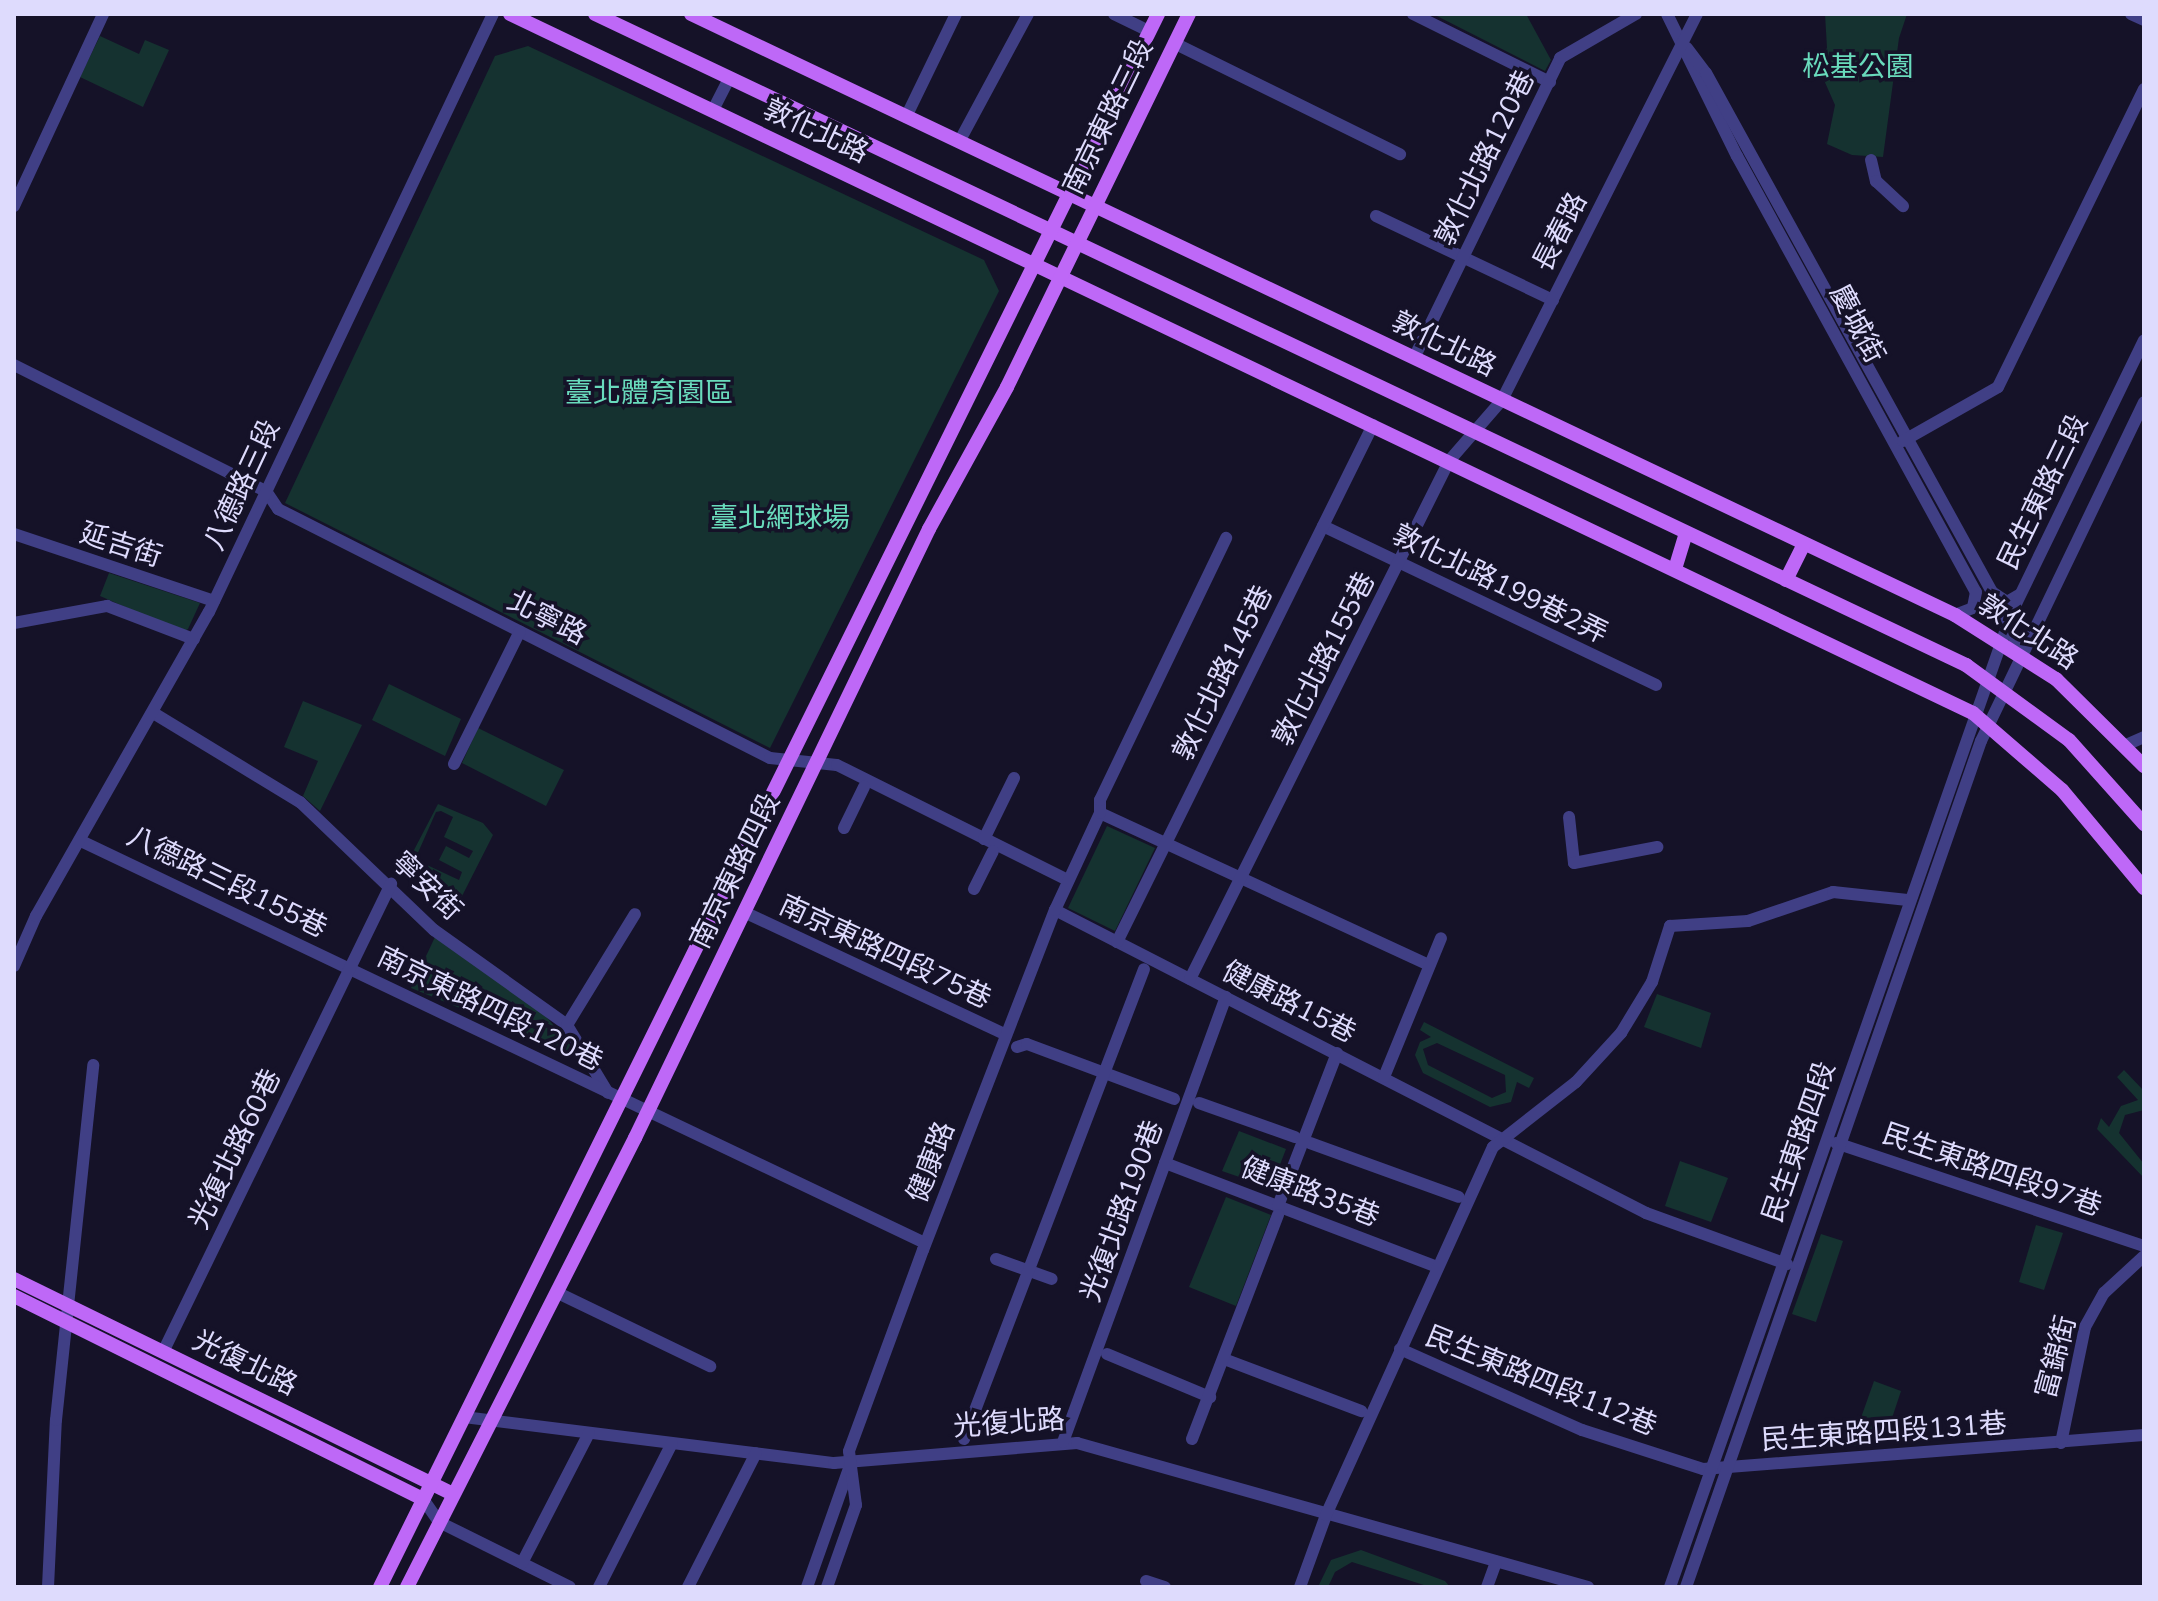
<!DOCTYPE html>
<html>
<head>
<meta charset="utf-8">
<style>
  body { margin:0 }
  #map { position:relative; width:2158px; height:1601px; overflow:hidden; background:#151228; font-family:"Nunito Sans","Noto Sans TC",sans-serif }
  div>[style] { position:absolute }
  .green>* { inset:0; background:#153230 }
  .minor>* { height:12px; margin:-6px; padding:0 6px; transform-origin:6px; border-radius:6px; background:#403f85 }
  .major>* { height:14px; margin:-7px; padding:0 7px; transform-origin:7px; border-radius:7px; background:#be68f7 }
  span { translate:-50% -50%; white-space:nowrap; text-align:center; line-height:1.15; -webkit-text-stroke:7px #151228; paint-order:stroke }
  .park-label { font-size:28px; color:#69dbbc }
  .street-label { font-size:28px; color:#dedbfd }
  .frame { position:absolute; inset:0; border:16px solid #dedbfd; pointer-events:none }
</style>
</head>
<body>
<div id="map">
  <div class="green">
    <div style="clip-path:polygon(1433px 14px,1526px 14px,1551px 60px,1545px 71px)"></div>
    <div style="clip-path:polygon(1825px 14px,1907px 14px,1899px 38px,1883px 157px,1852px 155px,1827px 144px,1835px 105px,1816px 62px,1827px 48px)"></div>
    <div style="clip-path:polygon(100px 36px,139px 54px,145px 40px,169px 50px,143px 107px,80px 77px)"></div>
    <div style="clip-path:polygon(528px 46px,984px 260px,999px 291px,770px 748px,285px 503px,495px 56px)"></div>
    <div style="clip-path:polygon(109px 573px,200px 603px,188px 629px,183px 632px,100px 596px)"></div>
    <div style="clip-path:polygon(389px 684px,461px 719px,445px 756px,372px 720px)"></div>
    <div style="clip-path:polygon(303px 701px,362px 725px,320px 811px,303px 796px,318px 761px,284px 747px)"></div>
    <div style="clip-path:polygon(478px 728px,564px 770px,546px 806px,462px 763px)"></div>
    <div style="clip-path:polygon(evenodd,438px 804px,483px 823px,493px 835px,458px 904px,402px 873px,438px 804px,441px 811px,453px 817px,444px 837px,473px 851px,469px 858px,446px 846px,439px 860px,462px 872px,459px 880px,427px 865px,421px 878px,409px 873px,436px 812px,441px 811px)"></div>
    <div style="clip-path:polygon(1107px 826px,1155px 848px,1115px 931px,1068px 908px)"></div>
    <div style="clip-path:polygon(435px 937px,544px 1014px,581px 1058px,411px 988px)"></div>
    <div style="clip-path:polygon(1657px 994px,1711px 1013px,1701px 1048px,1644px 1027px)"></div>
    <div style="clip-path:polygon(evenodd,1424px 1022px,1534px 1078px,1529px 1088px,1517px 1082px,1511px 1102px,1490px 1107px,1423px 1073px,1415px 1055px,1420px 1042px,1431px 1037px,1420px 1030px,1424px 1022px,1437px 1043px,1505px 1075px,1506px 1092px,1492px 1098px,1428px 1065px,1423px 1049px,1437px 1043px)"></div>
    <div style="clip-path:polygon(2124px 1070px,2144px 1091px,2144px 1110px,2125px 1115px,2119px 1133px,2144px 1164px,2144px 1178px,2097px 1129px,2101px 1118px,2109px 1127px,2121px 1106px,2138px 1100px,2117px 1077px)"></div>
    <div style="clip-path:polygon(1239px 1131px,1286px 1149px,1271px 1188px,1222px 1171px)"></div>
    <div style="clip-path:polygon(1680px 1161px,1728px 1178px,1711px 1222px,1665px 1206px)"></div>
    <div style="clip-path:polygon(1226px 1197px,1271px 1215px,1236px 1306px,1189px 1287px)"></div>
    <div style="clip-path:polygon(2036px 1225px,2063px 1233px,2044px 1290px,2019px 1282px)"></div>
    <div style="clip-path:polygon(1821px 1234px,1843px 1241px,1816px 1322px,1792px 1314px)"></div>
    <div style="clip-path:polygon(1874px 1381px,1901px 1391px,1884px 1442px,1851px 1446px)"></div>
    <div style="clip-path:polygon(1361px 1550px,1445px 1581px,1450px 1587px,1430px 1587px,1352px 1562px,1335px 1572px,1328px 1587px,1318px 1587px,1331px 1560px)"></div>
  </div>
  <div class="minor">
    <div style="left:1114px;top:14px;width:39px;rotate:26deg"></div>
    <div style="left:1413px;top:14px;width:153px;rotate:26.4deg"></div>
    <div style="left:1667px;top:14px;width:158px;rotate:63.8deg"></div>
    <div style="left:1737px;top:156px;width:497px;rotate:61.3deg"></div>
    <div style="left:1976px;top:592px;width:16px;rotate:101deg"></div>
    <div style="left:1973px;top:608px;width:19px;rotate:159deg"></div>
    <div style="left:2131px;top:14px;width:14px;rotate:25deg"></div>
    <div style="left:1174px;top:43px;width:252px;rotate:26.2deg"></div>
    <div style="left:1687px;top:48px;width:31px;rotate:53deg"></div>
    <div style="left:1706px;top:73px;width:593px;rotate:61.14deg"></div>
    <div style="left:1992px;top:592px;width:18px;rotate:34deg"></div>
    <div style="left:2007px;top:602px;width:14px;rotate:-30deg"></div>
    <div style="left:713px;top:110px;width:36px;rotate:-63deg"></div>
    <div style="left:906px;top:117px;width:114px;rotate:-64.1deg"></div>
    <div style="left:959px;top:142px;width:145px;rotate:-61.7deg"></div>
    <div style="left:1871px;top:160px;width:22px;rotate:77deg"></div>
    <div style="left:1876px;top:181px;width:37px;rotate:43deg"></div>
    <div style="left:14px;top:206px;width:212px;rotate:-65.1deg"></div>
    <div style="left:1376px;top:216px;width:196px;rotate:25.4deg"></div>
    <div style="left:1414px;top:358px;width:334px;rotate:-64deg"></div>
    <div style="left:1560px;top:58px;width:88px;rotate:-30.1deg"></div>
    <div style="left:14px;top:365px;width:282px;rotate:26.6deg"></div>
    <div style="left:266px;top:491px;width:22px;rotate:56deg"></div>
    <div style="left:278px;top:509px;width:551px;rotate:26.84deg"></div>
    <div style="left:770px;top:758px;width:67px;rotate:6deg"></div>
    <div style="left:837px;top:765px;width:258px;rotate:26.5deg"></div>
    <div style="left:1903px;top:441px;width:109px;rotate:-29.6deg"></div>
    <div style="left:1998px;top:387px;width:332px;rotate:-63.9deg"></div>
    <div style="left:1323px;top:526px;width:369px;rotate:25.5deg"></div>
    <div style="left:14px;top:534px;width:211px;rotate:18.5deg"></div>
    <div style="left:1997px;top:599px;width:61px;rotate:65.9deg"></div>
    <div style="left:14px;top:623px;width:95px;rotate:-10.4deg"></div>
    <div style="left:107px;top:606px;width:93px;rotate:20.8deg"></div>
    <div style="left:155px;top:714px;width:170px;rotate:31.3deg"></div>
    <div style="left:300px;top:802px;width:185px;rotate:43.7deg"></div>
    <div style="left:434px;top:930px;width:163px;rotate:35.5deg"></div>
    <div style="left:567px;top:1025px;width:79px;rotate:58.9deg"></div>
    <div style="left:2126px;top:745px;width:20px;rotate:-24deg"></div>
    <div style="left:454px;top:764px;width:148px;rotate:-63.6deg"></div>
    <div style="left:1100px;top:813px;width:362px;rotate:24.8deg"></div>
    <div style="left:1569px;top:817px;width:46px;rotate:83.8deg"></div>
    <div style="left:1574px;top:863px;width:85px;rotate:-10.9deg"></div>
    <div style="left:844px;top:828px;width:46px;rotate:-64deg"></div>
    <div style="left:984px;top:839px;width:68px;rotate:-63.8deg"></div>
    <div style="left:81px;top:841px;width:935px;rotate:25.47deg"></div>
    <div style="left:974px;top:889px;width:42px;rotate:-63.4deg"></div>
    <div style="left:1055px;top:910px;width:664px;rotate:27.14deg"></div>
    <div style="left:1646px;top:1213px;width:150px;rotate:19.9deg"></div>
    <div style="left:744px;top:912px;width:289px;rotate:25.1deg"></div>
    <div style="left:1117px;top:942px;width:577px;rotate:-63.66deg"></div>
    <div style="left:14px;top:966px;width:55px;rotate:-66.3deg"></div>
    <div style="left:36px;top:916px;width:350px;rotate:-60.4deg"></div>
    <div style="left:209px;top:612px;width:662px;rotate:-64.6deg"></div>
    <div style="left:1190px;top:979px;width:579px;rotate:-63.43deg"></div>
    <div style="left:1449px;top:461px;width:81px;rotate:-49deg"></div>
    <div style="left:1502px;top:400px;width:432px;rotate:-63.2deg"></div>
    <div style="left:567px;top:1025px;width:130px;rotate:-58.5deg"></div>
    <div style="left:1017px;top:1047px;width:10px;rotate:-17deg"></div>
    <div style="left:1027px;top:1044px;width:157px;rotate:20.5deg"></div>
    <div style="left:1384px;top:1077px;width:150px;rotate:-67.7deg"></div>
    <div style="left:1199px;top:1103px;width:102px;rotate:19.5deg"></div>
    <div style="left:1310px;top:1143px;width:158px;rotate:19.9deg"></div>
    <div style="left:1836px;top:1143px;width:325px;rotate:18.5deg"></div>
    <div style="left:1165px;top:1163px;width:291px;rotate:20.9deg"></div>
    <div style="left:1278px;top:1206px;width:164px;rotate:-68.9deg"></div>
    <div style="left:996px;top:1259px;width:59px;rotate:19.7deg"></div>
    <div style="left:558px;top:1293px;width:169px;rotate:25.7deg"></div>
    <div style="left:1400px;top:1349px;width:199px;rotate:24deg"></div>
    <div style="left:1582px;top:1430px;width:127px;rotate:17.9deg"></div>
    <div style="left:1703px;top:1469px;width:442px;rotate:-4.4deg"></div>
    <div style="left:163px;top:1352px;width:521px;rotate:-64.03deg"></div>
    <div style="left:1107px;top:1354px;width:112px;rotate:22.7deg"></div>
    <div style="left:1224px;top:1359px;width:147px;rotate:20.8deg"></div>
    <div style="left:464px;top:1417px;width:373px;rotate:7.1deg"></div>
    <div style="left:834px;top:1463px;width:244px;rotate:-4.7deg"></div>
    <div style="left:1077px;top:1443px;width:531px;rotate:15.74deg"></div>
    <div style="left:964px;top:1439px;width:503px;rotate:-69.04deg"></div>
    <div style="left:1192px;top:1439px;width:240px;rotate:-69deg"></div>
    <div style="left:1063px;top:1442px;width:474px;rotate:-69.9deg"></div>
    <div style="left:2061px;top:1443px;width:118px;rotate:-78.3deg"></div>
    <div style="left:2085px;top:1327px;width:39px;rotate:-61deg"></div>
    <div style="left:2104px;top:1293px;width:54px;rotate:-42.8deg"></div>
    <div style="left:423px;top:1499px;width:28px;rotate:55deg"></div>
    <div style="left:439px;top:1522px;width:146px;rotate:26.4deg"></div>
    <div style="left:522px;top:1563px;width:146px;rotate:-62.7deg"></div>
    <div style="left:1146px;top:1581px;width:20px;rotate:18deg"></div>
    <div style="left:48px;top:1587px;width:167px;rotate:-87.3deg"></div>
    <div style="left:56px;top:1420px;width:357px;rotate:-84deg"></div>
    <div style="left:599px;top:1587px;width:161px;rotate:-63.1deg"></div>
    <div style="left:688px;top:1587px;width:150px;rotate:-63.1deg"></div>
    <div style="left:807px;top:1587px;width:132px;rotate:-70.5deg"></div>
    <div style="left:827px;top:1587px;width:87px;rotate:-70.5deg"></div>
    <div style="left:856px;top:1505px;width:54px;rotate:-97.4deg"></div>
    <div style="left:849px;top:1451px;width:214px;rotate:-69.8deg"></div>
    <div style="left:923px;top:1250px;width:365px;rotate:-68.8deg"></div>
    <div style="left:1055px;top:910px;width:107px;rotate:-65.1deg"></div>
    <div style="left:1100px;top:813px;width:13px;rotate:-90deg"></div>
    <div style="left:1100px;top:800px;width:291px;rotate:-64.3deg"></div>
    <div style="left:1300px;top:1587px;width:77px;rotate:-70.1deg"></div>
    <div style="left:1326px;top:1515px;width:404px;rotate:-65.6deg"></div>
    <div style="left:1493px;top:1147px;width:105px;rotate:-38.1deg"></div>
    <div style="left:1576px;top:1082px;width:67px;rotate:-47.4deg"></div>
    <div style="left:1621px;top:1033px;width:60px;rotate:-58.7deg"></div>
    <div style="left:1652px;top:982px;width:59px;rotate:-72.2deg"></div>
    <div style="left:1670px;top:926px;width:78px;rotate:-3.7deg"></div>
    <div style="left:1748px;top:921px;width:90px;rotate:-18.8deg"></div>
    <div style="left:1833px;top:892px;width:75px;rotate:6.1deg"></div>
    <div style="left:1487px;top:1587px;width:27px;rotate:-70deg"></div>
    <div style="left:1670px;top:1587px;width:1033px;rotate:-70.67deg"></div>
    <div style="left:2012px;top:612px;width:302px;rotate:-64.1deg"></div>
    <div style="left:1686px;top:1587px;width:896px;rotate:-70.78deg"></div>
    <div style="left:1981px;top:741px;width:376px;rotate:-64.3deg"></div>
  </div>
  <div class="major">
    <div style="left:510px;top:14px;width:1621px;rotate:25.54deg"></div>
    <div style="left:1973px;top:713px;width:118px;rotate:40.9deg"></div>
    <div style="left:2062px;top:790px;width:128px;rotate:50.1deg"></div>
    <div style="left:595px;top:14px;width:1518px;rotate:25.4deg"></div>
    <div style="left:1966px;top:665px;width:127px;rotate:36.1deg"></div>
    <div style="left:2069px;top:740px;width:113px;rotate:48.2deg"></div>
    <div style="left:691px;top:14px;width:1400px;rotate:25.43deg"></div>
    <div style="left:1955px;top:615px;width:120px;rotate:32.4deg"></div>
    <div style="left:2056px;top:679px;width:124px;rotate:44.7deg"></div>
    <div style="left:1675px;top:569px;width:38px;rotate:-73deg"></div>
    <div style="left:1786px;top:580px;width:40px;rotate:-63.4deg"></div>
    <div style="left:14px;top:1279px;width:489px;rotate:26.1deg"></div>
    <div style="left:14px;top:1296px;width:457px;rotate:26.4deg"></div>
    <div style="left:380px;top:1587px;width:1755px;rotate:-63.68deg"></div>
    <div style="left:407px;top:1587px;width:504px;rotate:-63.08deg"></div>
    <div style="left:635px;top:1138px;width:676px;rotate:-64.23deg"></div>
    <div style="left:929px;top:529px;width:162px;rotate:-61.2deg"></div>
    <div style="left:1007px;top:387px;width:415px;rotate:-64deg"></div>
  </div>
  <div class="park-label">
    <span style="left:1858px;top:67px">松基公園</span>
    <span style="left:649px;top:393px">臺北體育園區</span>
    <span style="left:780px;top:518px">臺北網球場</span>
  </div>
  <div class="street-label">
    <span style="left:1108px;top:117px;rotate:-64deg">南京東路三段</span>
    <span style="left:816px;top:131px;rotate:25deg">敦化北路</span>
    <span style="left:1485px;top:158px;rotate:-64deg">敦化北路120巷</span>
    <span style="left:1560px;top:232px;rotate:-63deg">長春路</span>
    <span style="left:1857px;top:324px;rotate:62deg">慶城街</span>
    <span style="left:1444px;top:344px;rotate:26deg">敦化北路</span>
    <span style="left:242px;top:485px;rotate:-65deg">八德路三段</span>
    <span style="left:2043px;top:492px;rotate:-64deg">民生東路三段</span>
    <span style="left:121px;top:545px;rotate:18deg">延吉街</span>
    <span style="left:1500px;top:584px;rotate:26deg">敦化北路199巷2弄</span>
    <span style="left:547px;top:618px;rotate:27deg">北寧路</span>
    <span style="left:2028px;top:632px;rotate:33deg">敦化北路</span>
    <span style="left:1324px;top:659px;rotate:-63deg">敦化北路155巷</span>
    <span style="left:1223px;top:673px;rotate:-64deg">敦化北路145巷</span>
    <span style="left:735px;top:871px;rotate:-64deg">南京東路四段</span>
    <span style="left:227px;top:882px;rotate:26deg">八德路三段155巷</span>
    <span style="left:427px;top:886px;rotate:44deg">寧安街</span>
    <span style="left:885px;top:952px;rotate:25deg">南京東路四段75巷</span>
    <span style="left:1289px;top:1002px;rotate:27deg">健康路15巷</span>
    <span style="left:490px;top:1009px;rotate:26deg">南京東路四段120巷</span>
    <span style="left:1799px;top:1142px;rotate:-71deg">民生東路四段</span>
    <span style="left:235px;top:1149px;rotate:-64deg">光復北路60巷</span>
    <span style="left:931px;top:1162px;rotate:-69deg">健康路</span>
    <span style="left:1992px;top:1170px;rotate:19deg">民生東路四段97巷</span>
    <span style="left:1310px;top:1192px;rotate:21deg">健康路35巷</span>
    <span style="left:1122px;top:1211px;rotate:-70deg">光復北路190巷</span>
    <span style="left:2056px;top:1357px;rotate:-75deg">富錦街</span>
    <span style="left:245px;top:1363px;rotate:26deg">光復北路</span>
    <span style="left:1541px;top:1381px;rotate:22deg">民生東路四段112巷</span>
    <span style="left:1009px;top:1423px;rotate:-4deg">光復北路</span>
    <span style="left:1884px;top:1432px;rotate:-4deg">民生東路四段131巷</span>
  </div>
  <div class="frame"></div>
</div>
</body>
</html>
